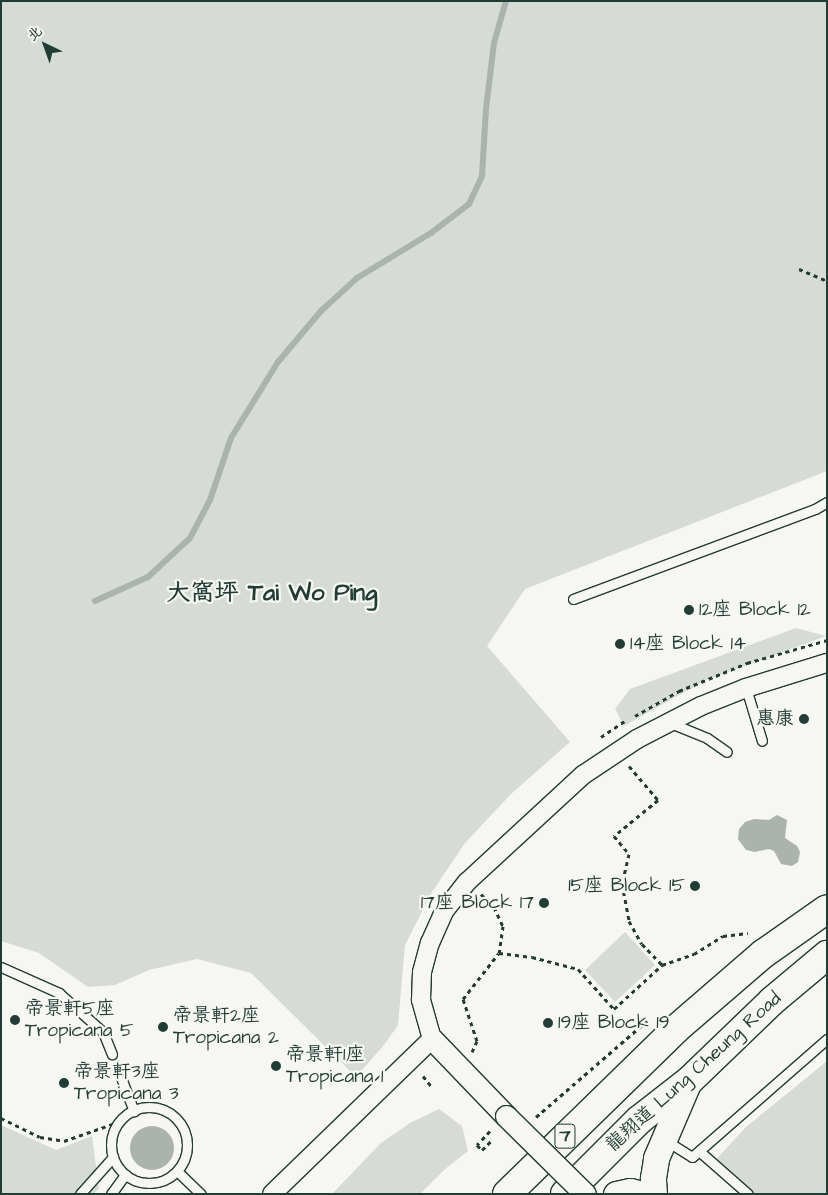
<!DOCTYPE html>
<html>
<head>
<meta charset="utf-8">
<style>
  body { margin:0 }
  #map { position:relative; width:828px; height:1195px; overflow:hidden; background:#f6f6f2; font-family:"Architects Daughter","LXGW WenKai TC",sans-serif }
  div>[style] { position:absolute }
  .green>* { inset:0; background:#d6dbd6 }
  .water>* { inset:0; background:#aab3ae }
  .round { border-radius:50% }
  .stream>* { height:6px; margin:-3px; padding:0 3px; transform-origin:3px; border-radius:3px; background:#aab3ae }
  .path>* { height:3px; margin-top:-1.5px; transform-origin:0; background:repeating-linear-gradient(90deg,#1f3d34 0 4px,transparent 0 8px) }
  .roads { filter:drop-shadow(1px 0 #1f3d34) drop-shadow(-1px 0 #1f3d34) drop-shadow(0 1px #1f3d34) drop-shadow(0 -1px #1f3d34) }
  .service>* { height:9px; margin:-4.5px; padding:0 4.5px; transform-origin:4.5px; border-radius:4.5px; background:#f6f6f2 }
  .service>.ring { margin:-4.5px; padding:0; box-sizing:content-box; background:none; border:9px solid #f6f6f2; border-radius:50% }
  .minor>* { height:18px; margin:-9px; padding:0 9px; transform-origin:9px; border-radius:9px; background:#f6f6f2 }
  .tertiary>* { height:21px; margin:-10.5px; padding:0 10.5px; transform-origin:10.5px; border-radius:10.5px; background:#f6f6f2 }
  .secondary>* { height:25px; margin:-12.5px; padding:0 12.5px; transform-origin:12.5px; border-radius:12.5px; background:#f6f6f2 }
  .trunk>* { height:28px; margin:-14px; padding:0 14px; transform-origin:14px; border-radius:14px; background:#f6f6f2 }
  .bridges { filter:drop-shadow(1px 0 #1f3d34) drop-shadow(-1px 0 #1f3d34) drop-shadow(0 1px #1f3d34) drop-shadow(0 -1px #1f3d34) }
  .tertiary-bridge>* { height:21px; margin:-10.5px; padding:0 10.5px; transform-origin:10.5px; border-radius:10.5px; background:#f6f6f2 }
  .dots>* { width:14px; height:14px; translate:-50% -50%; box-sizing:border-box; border:2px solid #f6f6f2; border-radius:50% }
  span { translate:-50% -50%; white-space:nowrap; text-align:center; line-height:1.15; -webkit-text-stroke:4.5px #f6f6f2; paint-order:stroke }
  .shield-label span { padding:1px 4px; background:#f6f6f2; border:1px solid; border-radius:4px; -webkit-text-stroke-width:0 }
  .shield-label { font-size:18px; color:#1f3d34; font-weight:700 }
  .poi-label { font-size:19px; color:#1f3d34 }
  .left { translate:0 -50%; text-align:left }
  .right { translate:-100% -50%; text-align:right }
  .street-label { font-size:19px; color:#1f3d34 }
  .district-label { font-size:24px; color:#1f3d34; font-weight:700 }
  .frame { position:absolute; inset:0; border:2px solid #1f3d34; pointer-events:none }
  .north { position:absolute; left:20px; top:20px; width:50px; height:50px; -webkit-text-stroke:4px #f6f6f2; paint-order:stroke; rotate:318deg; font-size:14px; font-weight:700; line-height:20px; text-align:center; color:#1f3d34 }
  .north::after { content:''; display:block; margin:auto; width:18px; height:22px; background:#1f3d34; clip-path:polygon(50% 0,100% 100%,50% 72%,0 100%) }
</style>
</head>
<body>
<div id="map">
  <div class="green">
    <div style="clip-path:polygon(1px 1px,827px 1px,827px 471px,525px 589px,487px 646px,570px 742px,511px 794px,465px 843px,432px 892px,405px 945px,398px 1025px,384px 1045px,356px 1077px,251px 973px,197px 959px,149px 970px,115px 985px,88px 987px,39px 953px,1px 941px)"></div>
    <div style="clip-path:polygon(796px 628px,826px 636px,704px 681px,624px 726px,615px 709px,630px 689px)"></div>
    <div style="clip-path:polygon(625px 932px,655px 965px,615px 1002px,585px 970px)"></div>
    <div style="clip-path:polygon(827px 1061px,827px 1194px,742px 1194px,710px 1166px,746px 1127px)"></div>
    <div style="clip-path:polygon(439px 1109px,462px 1126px,468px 1151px,445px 1169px,420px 1194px,332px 1194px,381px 1143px,410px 1123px)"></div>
    <div style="clip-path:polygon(1px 1125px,56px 1150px,92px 1136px,99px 1189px,93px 1194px,1px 1194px)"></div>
  </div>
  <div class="water">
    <div style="clip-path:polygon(777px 815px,787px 820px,785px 838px,797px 846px,800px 852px,798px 862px,792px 866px,781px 864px,774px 851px,769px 849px,755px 852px,746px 850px,738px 839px,739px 829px,745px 822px,754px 819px,769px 820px)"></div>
    <div class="round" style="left:130px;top:1126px;width:44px;height:44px"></div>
  </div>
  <div class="stream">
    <div style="left:95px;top:601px;width:58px;rotate:-24.4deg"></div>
    <div style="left:148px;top:577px;width:57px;rotate:-42.9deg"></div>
    <div style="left:190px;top:538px;width:43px;rotate:-62.2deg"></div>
    <div style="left:210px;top:500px;width:65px;rotate:-71.3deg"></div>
    <div style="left:231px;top:438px;width:89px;rotate:-58.3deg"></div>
    <div style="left:278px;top:362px;width:67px;rotate:-49.9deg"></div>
    <div style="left:321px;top:311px;width:49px;rotate:-42.5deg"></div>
    <div style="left:357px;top:278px;width:87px;rotate:-31.3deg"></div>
    <div style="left:431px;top:233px;width:48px;rotate:-37.3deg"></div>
    <div style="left:469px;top:204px;width:31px;rotate:-65deg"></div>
    <div style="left:482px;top:176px;width:67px;rotate:-86.6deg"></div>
    <div style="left:486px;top:109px;width:66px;rotate:-83.1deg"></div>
    <div style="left:494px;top:43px;width:44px;rotate:-74.1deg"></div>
  </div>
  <div class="path">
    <div style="left:799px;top:269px;width:30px;rotate:23deg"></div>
    <div style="left:635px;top:716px;width:51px;rotate:-29.6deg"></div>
    <div style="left:679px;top:691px;width:74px;rotate:-22.4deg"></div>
    <div style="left:747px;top:663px;width:83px;rotate:-16deg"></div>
    <div style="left:601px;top:737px;width:29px;rotate:-34deg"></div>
    <div style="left:629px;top:766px;width:45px;rotate:49.5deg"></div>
    <div style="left:658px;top:800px;width:57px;rotate:140.7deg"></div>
    <div style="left:614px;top:836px;width:23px;rotate:50deg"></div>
    <div style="left:629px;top:854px;width:31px;rotate:103deg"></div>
    <div style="left:622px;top:884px;width:38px;rotate:79deg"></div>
    <div style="left:629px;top:921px;width:26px;rotate:61deg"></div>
    <div style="left:642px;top:944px;width:29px;rotate:46deg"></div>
    <div style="left:662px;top:965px;width:34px;rotate:-19deg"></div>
    <div style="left:694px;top:954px;width:34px;rotate:-32deg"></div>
    <div style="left:723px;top:936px;width:25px;rotate:-7deg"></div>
    <div style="left:481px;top:894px;width:18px;rotate:45deg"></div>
    <div style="left:494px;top:907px;width:21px;rotate:65deg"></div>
    <div style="left:503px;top:926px;width:27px;rotate:98deg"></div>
    <div style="left:499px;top:953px;width:33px;rotate:7deg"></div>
    <div style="left:532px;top:957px;width:48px;rotate:14.6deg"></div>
    <div style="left:578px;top:969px;width:54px;rotate:48deg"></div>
    <div style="left:614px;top:1009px;width:65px;rotate:-42.5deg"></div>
    <div style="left:472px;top:1052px;width:12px;rotate:-66deg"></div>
    <div style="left:477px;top:1041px;width:44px;rotate:-108.4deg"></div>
    <div style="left:463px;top:999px;width:58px;rotate:-52deg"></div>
    <div style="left:423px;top:1076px;width:13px;rotate:51deg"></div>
    <div style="left:536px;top:1117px;width:147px;rotate:-40.9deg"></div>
    <div style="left:1px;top:1118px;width:43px;rotate:26deg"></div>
    <div style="left:40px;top:1137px;width:24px;rotate:9deg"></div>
    <div style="left:64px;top:1141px;width:57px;rotate:-19.4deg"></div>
    <div style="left:490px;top:1131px;width:19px;rotate:133deg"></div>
    <div style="left:477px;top:1145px;width:7px;rotate:45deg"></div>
    <div style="left:482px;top:1150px;width:14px;rotate:-45deg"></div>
  </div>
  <div class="roads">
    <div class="service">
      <div style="left:573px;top:599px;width:258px;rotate:-20.4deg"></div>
      <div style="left:815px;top:509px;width:14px;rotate:-30deg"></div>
      <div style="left:746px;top:688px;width:55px;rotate:73.2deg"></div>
      <div style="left:668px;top:722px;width:42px;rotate:22.3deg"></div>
      <div style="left:707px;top:738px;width:24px;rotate:35deg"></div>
      <div style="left:1px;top:967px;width:64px;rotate:24.1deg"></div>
      <div style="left:59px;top:993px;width:59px;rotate:41.6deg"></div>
      <div style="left:103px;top:1032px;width:24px;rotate:68deg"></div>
      <div style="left:120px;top:1075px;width:39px;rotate:69deg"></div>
      <div class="ring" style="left:111px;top:1107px;width:67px;height:67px"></div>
      <div style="left:665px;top:1140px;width:32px;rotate:32deg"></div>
      <div style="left:692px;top:1157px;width:179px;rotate:-41.2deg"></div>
      <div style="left:699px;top:1151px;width:65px;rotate:41.3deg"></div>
      <div style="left:177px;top:1171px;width:33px;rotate:44deg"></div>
      <div style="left:80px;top:1194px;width:50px;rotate:-48.3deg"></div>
      <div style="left:111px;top:1194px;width:24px;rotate:-54deg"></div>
    </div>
    <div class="minor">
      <div style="left:272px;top:1194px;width:223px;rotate:-44.1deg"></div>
      <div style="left:432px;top:1039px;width:41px;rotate:-105.8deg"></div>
      <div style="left:421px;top:1000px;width:28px;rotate:-88deg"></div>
      <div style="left:422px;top:972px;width:30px;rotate:-75deg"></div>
      <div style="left:430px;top:943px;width:36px;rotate:-66deg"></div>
      <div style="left:445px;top:910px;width:36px;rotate:-52deg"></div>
      <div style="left:467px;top:882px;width:158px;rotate:-42.7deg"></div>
      <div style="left:583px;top:775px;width:65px;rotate:-33.7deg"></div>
      <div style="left:637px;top:739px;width:72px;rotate:-27.3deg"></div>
      <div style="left:701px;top:706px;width:48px;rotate:-21.8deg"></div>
      <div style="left:746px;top:688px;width:85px;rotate:-17.2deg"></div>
    </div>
    <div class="tertiary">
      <div style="left:432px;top:1039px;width:107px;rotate:46.1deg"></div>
    </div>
    <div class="secondary">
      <div style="left:616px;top:1194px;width:14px;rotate:-12deg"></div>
      <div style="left:630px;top:1191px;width:12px;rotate:14deg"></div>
      <div style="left:654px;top:1194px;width:16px;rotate:-94deg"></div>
      <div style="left:653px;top:1178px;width:20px;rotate:-81deg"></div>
      <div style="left:656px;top:1158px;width:84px;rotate:-66.8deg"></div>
    </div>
    <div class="trunk">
      <div style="left:507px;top:1194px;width:236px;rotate:-44.3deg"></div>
      <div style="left:676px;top:1029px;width:115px;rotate:-40.8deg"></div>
      <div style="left:763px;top:954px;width:78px;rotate:-35.1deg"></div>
      <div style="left:565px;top:1194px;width:105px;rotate:-45deg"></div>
      <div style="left:639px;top:1120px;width:63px;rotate:-38deg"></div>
      <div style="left:689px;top:1081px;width:115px;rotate:-43.9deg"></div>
      <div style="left:772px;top:1001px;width:72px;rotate:-39.9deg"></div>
    </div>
  </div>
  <div class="bridges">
    <div class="tertiary-bridge">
      <div style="left:506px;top:1116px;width:111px;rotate:44.6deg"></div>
    </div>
  </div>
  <div class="dots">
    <div style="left:689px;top:610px;background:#1f3d34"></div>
    <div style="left:620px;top:644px;background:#1f3d34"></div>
    <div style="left:804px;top:719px;background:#1f3d34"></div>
    <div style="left:695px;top:886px;background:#1f3d34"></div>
    <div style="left:544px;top:903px;background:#1f3d34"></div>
    <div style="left:15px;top:1020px;background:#1f3d34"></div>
    <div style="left:548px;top:1023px;background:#1f3d34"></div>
    <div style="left:163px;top:1027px;background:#1f3d34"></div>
    <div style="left:276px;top:1066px;background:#1f3d34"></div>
    <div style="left:64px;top:1083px;background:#1f3d34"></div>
  </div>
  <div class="shield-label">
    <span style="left:565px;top:1136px">7</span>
  </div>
  <div class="poi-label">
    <span class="left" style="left:699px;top:610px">12座 Block 12</span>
    <span class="left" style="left:630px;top:644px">14座 Block 14</span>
    <span class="right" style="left:794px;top:719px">惠康</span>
    <span class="right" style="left:685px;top:886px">15座 Block 15</span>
    <span class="right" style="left:534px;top:903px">17座 Block 17</span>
    <span class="left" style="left:25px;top:1020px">帝景軒5座<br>Tropicana 5</span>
    <span class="left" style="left:173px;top:1027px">帝景軒2座<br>Tropicana 2</span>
    <span class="left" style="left:558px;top:1023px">19座 Block 19</span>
    <span class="left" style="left:286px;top:1066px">帝景軒1座<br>Tropicana 1</span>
    <span class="left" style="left:74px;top:1083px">帝景軒3座<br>Tropicana 3</span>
  </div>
  <div class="street-label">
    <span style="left:694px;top:1072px;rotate:-42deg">龍翔道 Lung Cheung Road</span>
  </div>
  <div class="district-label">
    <span style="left:272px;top:594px">大窩坪 Tai Wo Ping</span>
  </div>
  <div class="frame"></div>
  <div class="north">北</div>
</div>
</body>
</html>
